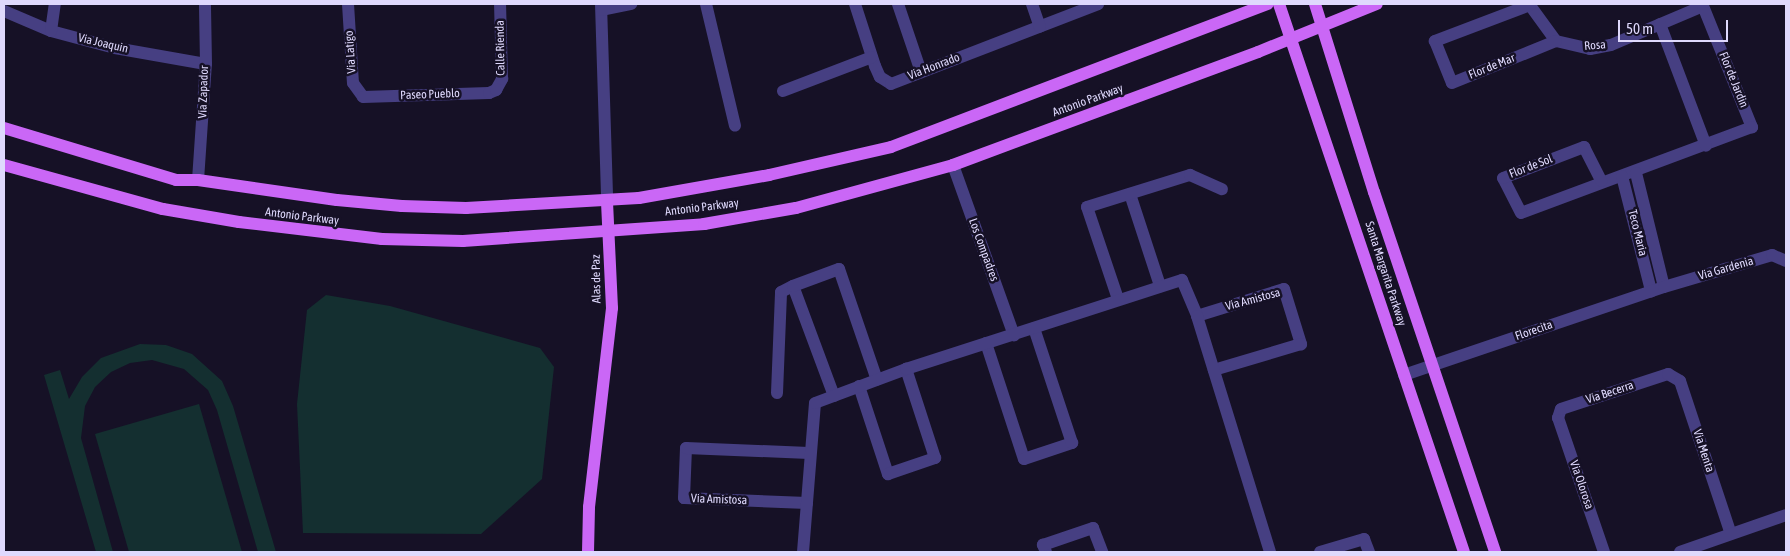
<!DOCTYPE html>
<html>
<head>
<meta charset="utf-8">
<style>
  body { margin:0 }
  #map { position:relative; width:1790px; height:556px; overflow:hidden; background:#161126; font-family:"Asap Condensed",sans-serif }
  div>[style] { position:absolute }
  .green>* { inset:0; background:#142f30 }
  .minor>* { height:12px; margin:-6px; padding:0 6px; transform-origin:6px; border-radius:6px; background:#463f82 }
  .major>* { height:12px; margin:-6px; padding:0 6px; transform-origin:6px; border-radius:6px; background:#ca67f6 }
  span { translate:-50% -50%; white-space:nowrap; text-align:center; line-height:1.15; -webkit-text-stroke:5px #161126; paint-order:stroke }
  .street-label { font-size:12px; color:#dfd9fd }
  .frame { position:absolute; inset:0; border:5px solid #dfd9fd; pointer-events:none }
  .scale { position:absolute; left:1618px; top:20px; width:110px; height:22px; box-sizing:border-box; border:2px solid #dfd9fd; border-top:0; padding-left:6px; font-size:15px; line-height:18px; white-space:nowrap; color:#dfd9fd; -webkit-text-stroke:4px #161126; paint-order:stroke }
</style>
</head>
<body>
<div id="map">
  <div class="green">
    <div style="clip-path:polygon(326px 295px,390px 306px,540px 348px,554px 367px,542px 479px,481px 534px,303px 533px,297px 404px,307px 310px)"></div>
    <div style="clip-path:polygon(140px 344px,166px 345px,192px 354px,222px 381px,233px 406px,276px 552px,258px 552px,217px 410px,208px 390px,184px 369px,152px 360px,130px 363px,111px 372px,95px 387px,85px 406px,81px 438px,113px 552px,96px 552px,44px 375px,60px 370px,69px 399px,82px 377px,101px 358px)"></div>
    <div style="clip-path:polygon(199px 404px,242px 552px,129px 552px,95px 434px)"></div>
  </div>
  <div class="minor">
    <div style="left:348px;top:4px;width:79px;rotate:86.4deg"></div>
    <div style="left:353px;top:83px;width:17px;rotate:54deg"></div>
    <div style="left:363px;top:97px;width:126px;rotate:-1.8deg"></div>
    <div style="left:489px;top:93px;width:8px;rotate:-23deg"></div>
    <div style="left:496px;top:90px;width:13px;rotate:-61deg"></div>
    <div style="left:502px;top:79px;width:75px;rotate:-91.5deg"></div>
    <div style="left:601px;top:4px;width:196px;rotate:88.2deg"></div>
    <div style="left:706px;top:4px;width:125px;rotate:76.6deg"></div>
    <div style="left:855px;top:4px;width:65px;rotate:72.1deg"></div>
    <div style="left:875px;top:66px;width:12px;rotate:66deg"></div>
    <div style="left:880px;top:77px;width:13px;rotate:32deg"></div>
    <div style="left:891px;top:84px;width:222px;rotate:-21.1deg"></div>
    <div style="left:898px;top:4px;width:72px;rotate:71.3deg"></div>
    <div style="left:1032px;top:4px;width:24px;rotate:71deg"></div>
    <div style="left:1529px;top:4px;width:46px;rotate:53.9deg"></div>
    <div style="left:1556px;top:41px;width:35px;rotate:13deg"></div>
    <div style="left:1590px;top:49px;width:21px;rotate:-11deg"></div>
    <div style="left:1611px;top:45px;width:100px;rotate:-23deg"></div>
    <div style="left:1703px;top:6px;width:131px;rotate:68deg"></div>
    <div style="left:1752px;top:127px;width:246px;rotate:159.6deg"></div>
    <div style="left:1521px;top:213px;width:39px;rotate:-117deg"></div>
    <div style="left:1503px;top:178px;width:87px;rotate:-20.9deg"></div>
    <div style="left:1584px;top:147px;width:38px;rotate:63deg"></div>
    <div style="left:1530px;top:5px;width:102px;rotate:159.2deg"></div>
    <div style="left:1435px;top:41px;width:45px;rotate:68deg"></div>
    <div style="left:1452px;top:83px;width:112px;rotate:-22deg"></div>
    <div style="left:602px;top:10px;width:30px;rotate:-12deg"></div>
    <div style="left:4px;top:11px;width:51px;rotate:23.1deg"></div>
    <div style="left:51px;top:31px;width:66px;rotate:14.9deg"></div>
    <div style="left:115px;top:48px;width:92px;rotate:10deg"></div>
    <div style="left:1660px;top:24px;width:130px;rotate:69.3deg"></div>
    <div style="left:51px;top:31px;width:27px;rotate:-82deg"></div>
    <div style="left:783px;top:91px;width:95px;rotate:-20.9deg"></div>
    <div style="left:953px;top:165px;width:181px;rotate:70.3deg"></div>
    <div style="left:1636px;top:173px;width:117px;rotate:76.2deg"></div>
    <div style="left:1622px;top:176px;width:119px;rotate:75.8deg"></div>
    <div style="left:198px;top:180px;width:116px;rotate:-86.1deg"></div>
    <div style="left:206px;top:64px;width:60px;rotate:-91deg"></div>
    <div style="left:1130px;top:194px;width:97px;rotate:71.9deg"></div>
    <div style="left:1118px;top:299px;width:97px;rotate:-108.6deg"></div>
    <div style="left:1087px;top:207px;width:108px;rotate:-17.3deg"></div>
    <div style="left:1190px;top:175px;width:35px;rotate:24deg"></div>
    <div style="left:1197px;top:316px;width:91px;rotate:-17.2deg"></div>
    <div style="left:1284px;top:289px;width:58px;rotate:72.8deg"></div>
    <div style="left:1301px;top:344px;width:91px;rotate:163.4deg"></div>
    <div style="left:986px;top:343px;width:122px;rotate:71.9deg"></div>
    <div style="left:1024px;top:459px;width:51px;rotate:-18.4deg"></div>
    <div style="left:1072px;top:443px;width:121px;rotate:-108.3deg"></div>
    <div style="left:1404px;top:375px;width:274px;rotate:-18.7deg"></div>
    <div style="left:1664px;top:287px;width:113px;rotate:-16.5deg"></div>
    <div style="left:1772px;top:255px;width:15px;rotate:23deg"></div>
    <div style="left:859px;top:386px;width:93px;rotate:71.8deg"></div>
    <div style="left:888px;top:474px;width:50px;rotate:-18.8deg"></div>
    <div style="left:935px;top:458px;width:94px;rotate:-108deg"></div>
    <div style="left:777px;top:393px;width:101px;rotate:-87.7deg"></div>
    <div style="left:781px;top:292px;width:13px;rotate:-27deg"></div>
    <div style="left:834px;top:396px;width:117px;rotate:-110.4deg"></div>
    <div style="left:793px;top:286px;width:49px;rotate:-20.3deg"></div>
    <div style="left:839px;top:269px;width:117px;rotate:71.1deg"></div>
    <div style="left:807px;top:503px;width:123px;rotate:-177.7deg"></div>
    <div style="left:684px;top:498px;width:50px;rotate:-87.7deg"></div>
    <div style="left:686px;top:448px;width:123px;rotate:2.3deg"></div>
    <div style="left:803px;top:552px;width:149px;rotate:-85.4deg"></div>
    <div style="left:815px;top:403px;width:97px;rotate:-20.5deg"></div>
    <div style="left:906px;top:369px;width:290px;rotate:-17.9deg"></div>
    <div style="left:1182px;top:280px;width:39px;rotate:67deg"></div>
    <div style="left:1197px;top:316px;width:247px;rotate:72.8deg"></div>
    <div style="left:1046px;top:552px;width:8px;rotate:-113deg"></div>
    <div style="left:1043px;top:545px;width:53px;rotate:-18.8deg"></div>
    <div style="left:1093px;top:528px;width:26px;rotate:69deg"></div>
    <div style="left:1320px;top:552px;width:46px;rotate:-16.5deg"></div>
    <div style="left:1364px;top:539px;width:14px;rotate:69deg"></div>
    <div style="left:1604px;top:552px;width:142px;rotate:-108.9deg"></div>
    <div style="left:1558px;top:418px;width:9px;rotate:-72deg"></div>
    <div style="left:1561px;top:409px;width:113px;rotate:-18.1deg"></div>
    <div style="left:1668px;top:374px;width:14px;rotate:30deg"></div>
    <div style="left:1680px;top:381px;width:161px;rotate:71.6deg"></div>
    <div style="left:1680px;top:552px;width:112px;rotate:-19.2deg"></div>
  </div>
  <div class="major">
    <div style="left:1279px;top:4px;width:578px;rotate:71.35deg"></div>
    <div style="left:1315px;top:4px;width:197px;rotate:72.6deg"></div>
    <div style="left:1374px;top:192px;width:380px;rotate:71.4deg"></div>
    <div style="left:4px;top:128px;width:180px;rotate:16.8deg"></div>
    <div style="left:176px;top:180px;width:22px"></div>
    <div style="left:198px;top:180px;width:140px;rotate:8.2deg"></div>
    <div style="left:337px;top:200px;width:65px;rotate:5.3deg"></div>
    <div style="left:402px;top:206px;width:64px;rotate:1.8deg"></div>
    <div style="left:466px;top:208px;width:173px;rotate:-3.3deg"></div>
    <div style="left:639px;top:198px;width:132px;rotate:-10deg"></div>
    <div style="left:769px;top:175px;width:125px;rotate:-12.9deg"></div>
    <div style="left:891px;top:147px;width:403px;rotate:-20.8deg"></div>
    <div style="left:4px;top:165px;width:165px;rotate:15.5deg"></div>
    <div style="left:163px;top:209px;width:77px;rotate:9.7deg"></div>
    <div style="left:239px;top:222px;width:144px;rotate:6.8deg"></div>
    <div style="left:382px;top:239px;width:81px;rotate:1.4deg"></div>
    <div style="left:463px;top:241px;width:242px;rotate:-4deg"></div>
    <div style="left:704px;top:224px;width:93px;rotate:-9.9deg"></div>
    <div style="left:796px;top:208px;width:163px;rotate:-15.3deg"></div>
    <div style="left:953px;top:165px;width:325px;rotate:-20.3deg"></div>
    <div style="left:1258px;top:52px;width:128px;rotate:-22deg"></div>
    <div style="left:588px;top:552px;width:45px;rotate:-88.7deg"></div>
    <div style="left:589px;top:507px;width:200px;rotate:-83.4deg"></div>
    <div style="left:612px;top:308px;width:108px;rotate:-92.7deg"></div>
  </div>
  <div class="street-label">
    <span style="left:103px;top:44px;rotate:13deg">Via Joaquin</span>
    <span style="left:1595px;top:46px;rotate:-5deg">Rosa</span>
    <span style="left:501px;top:48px;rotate:-91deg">Calle Rienda</span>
    <span style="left:351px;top:52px;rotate:-94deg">Via Latigo</span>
    <span style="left:934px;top:67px;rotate:-21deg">Via Honrado</span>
    <span style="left:1492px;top:67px;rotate:-22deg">Flor de Mar</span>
    <span style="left:1733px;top:80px;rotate:68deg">Flor de Jardin</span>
    <span style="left:204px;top:92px;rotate:-88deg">Via Zapador</span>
    <span style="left:430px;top:95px;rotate:-2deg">Paseo Pueblo</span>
    <span style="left:1088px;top:101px;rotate:-20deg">Antonio Parkway</span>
    <span style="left:1531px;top:167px;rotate:-21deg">Flor de Sol</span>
    <span style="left:702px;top:208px;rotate:-7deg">Antonio Parkway</span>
    <span style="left:302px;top:217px;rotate:7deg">Antonio Parkway</span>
    <span style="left:1637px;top:233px;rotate:76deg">Teco Maria</span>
    <span style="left:983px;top:250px;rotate:70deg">Los Compadres</span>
    <span style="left:1726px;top:269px;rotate:-16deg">Via Gardenia</span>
    <span style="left:1385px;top:274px;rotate:72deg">Santa Margarita Parkway</span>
    <span style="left:597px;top:279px;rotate:-91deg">Alas de Paz</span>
    <span style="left:1253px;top:300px;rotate:-15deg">Via Amistosa</span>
    <span style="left:1534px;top:331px;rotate:-19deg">Florecita</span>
    <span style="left:1610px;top:393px;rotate:-18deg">Via Becerra</span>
    <span style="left:1703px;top:451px;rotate:72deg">Via Menta</span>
    <span style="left:1581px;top:485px;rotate:71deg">Via Olorosa</span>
    <span style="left:719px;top:500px;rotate:2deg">Via Amistosa</span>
  </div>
  <div class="frame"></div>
  <div class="scale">50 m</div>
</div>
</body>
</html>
